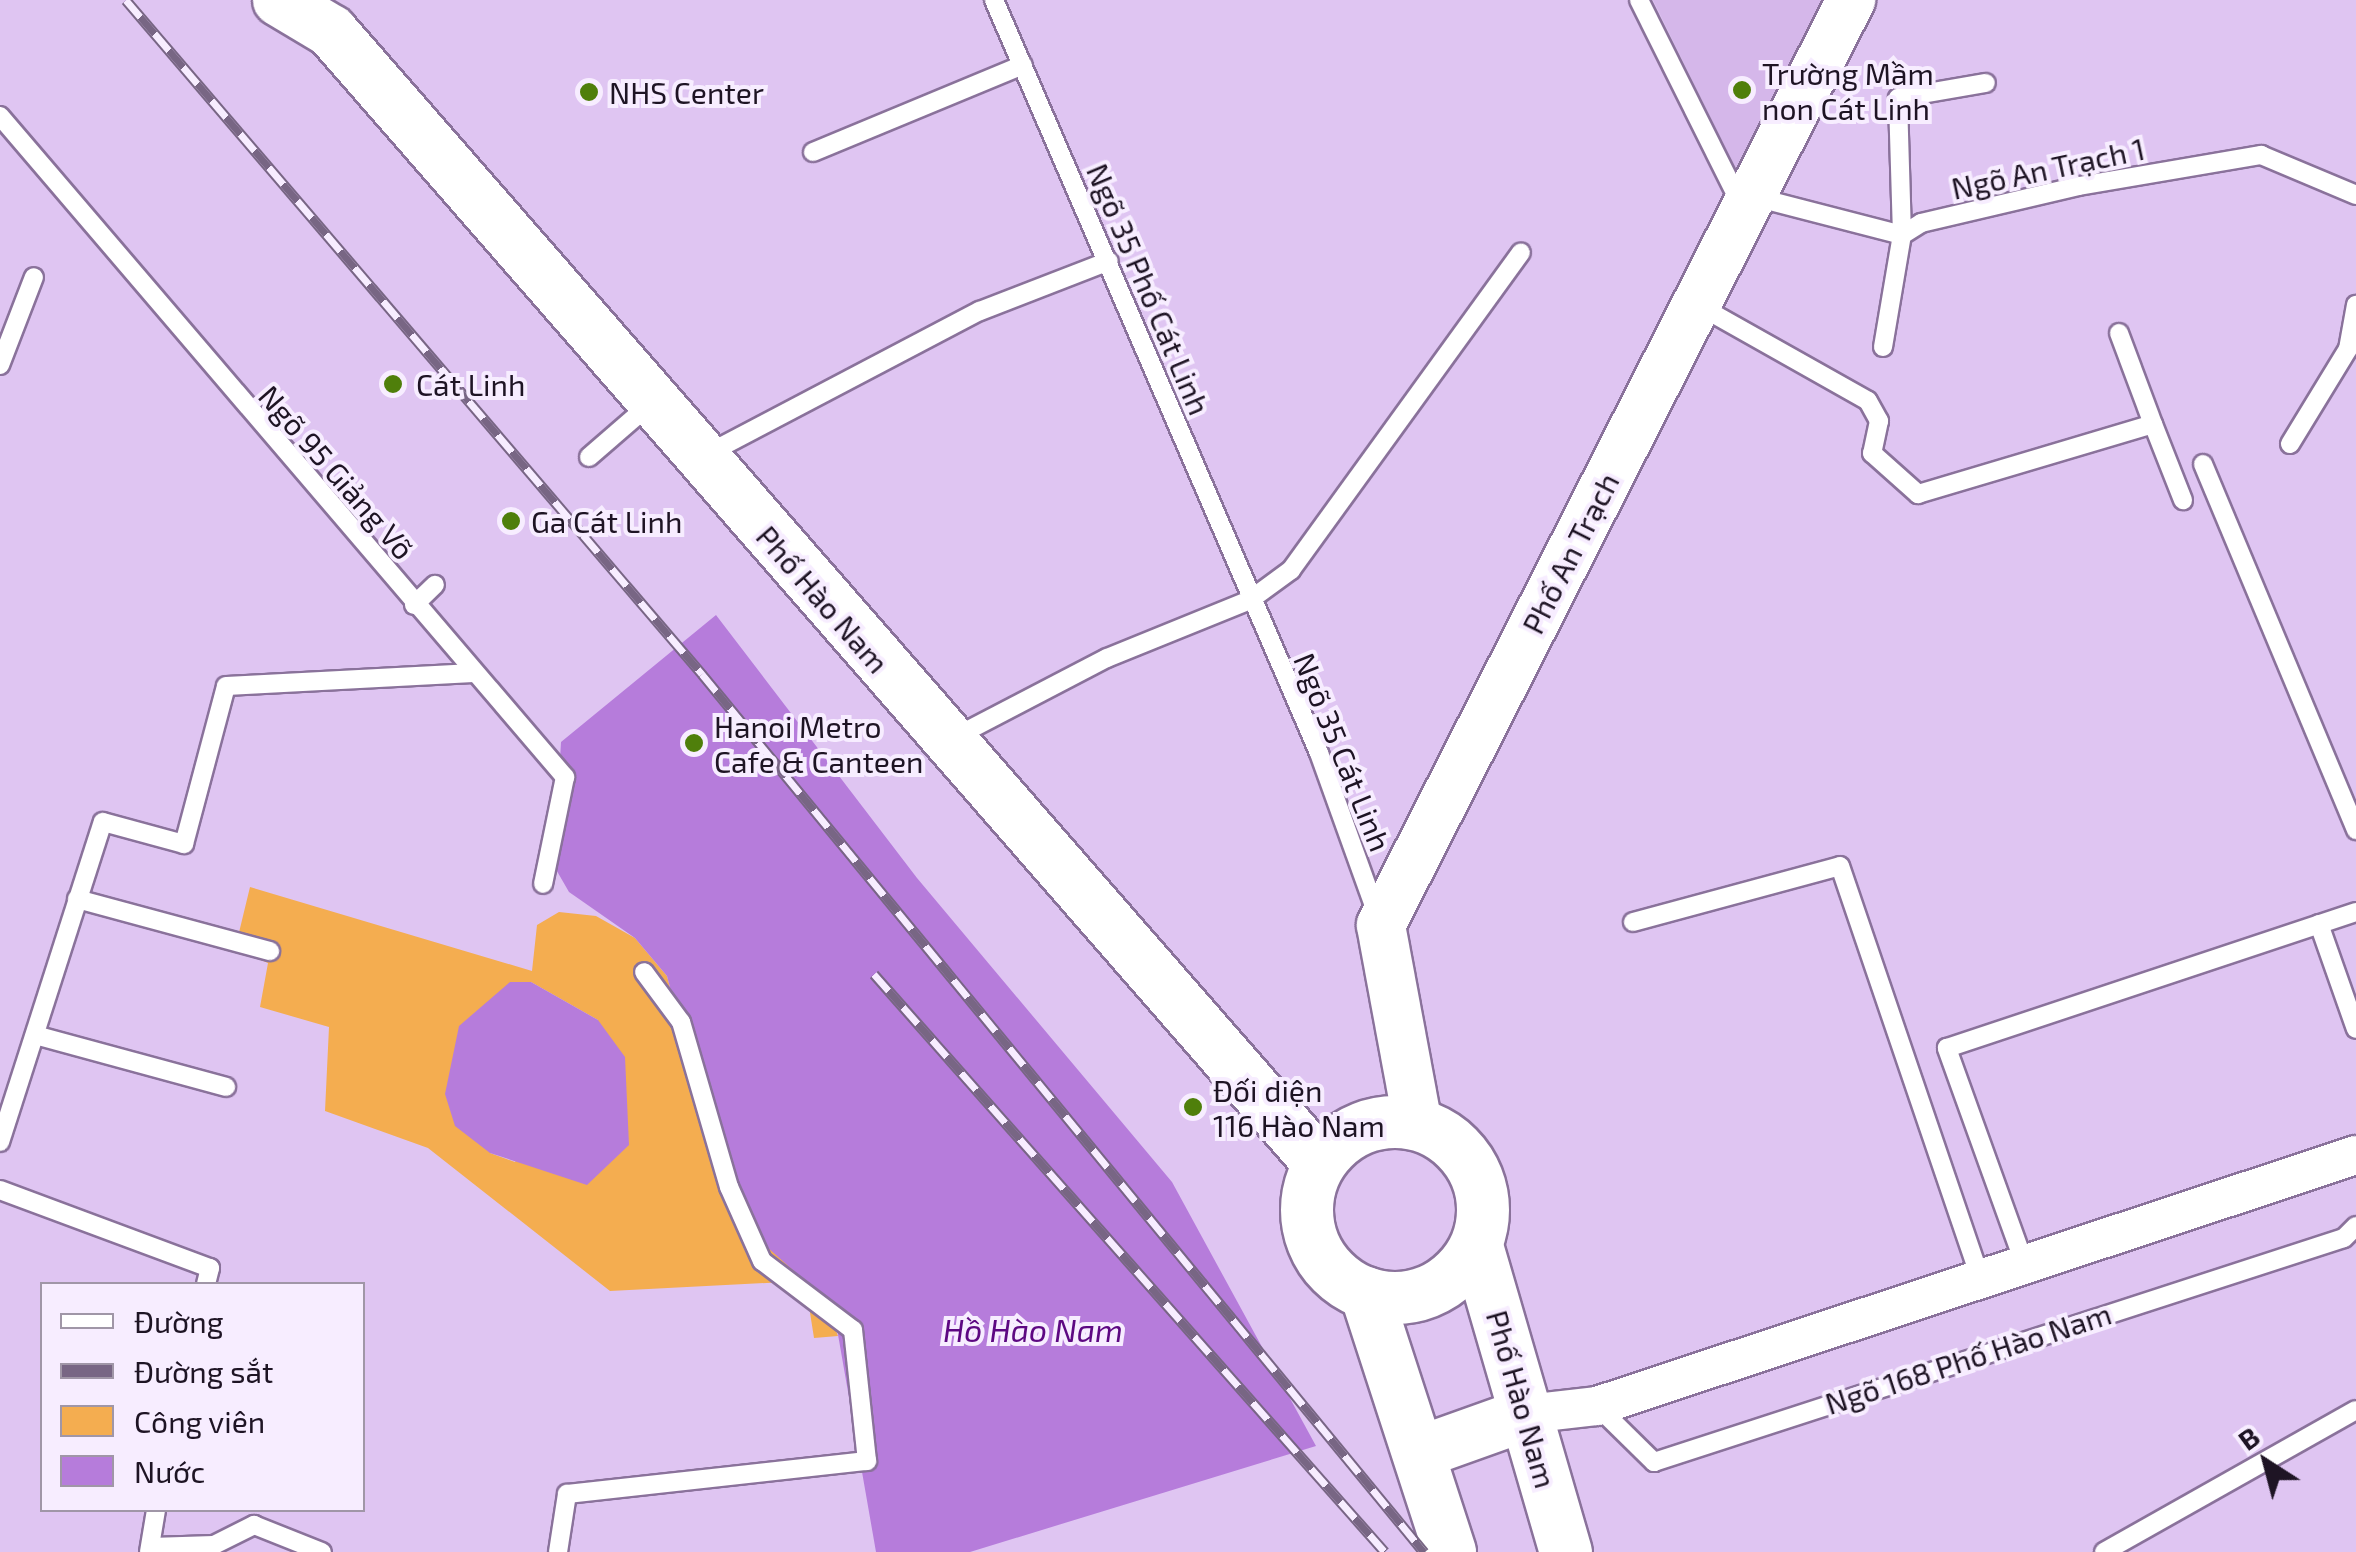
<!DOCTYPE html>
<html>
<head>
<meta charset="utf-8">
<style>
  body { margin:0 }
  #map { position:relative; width:2356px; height:1552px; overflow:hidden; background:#dfc5f2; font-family:"Exo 2",sans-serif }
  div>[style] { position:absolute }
  .built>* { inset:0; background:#d5b7ea }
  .green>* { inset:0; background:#f4ad50 }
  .water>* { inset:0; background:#b67cdb }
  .roads { filter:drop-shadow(2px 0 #8a729b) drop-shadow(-2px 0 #8a729b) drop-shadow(0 2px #8a729b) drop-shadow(0 -2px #8a729b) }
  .service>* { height:18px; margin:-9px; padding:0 9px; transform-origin:9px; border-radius:9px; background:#fff }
  .minor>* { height:38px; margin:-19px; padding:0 19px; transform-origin:19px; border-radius:19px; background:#fff }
  .tertiary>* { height:48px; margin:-24px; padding:0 24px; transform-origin:24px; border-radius:24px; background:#fff }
  .secondary>* { height:52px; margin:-26px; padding:0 26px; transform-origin:26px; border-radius:26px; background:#fff }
  .secondary>.ring { margin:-26px; padding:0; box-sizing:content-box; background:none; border:52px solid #fff; border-radius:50% }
  .rail>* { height:11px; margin-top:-5.5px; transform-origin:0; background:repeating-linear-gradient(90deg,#f7edff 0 22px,#786684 0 44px); box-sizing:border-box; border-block:2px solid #786684 }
  .dots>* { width:28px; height:28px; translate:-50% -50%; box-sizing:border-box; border:5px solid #f7edff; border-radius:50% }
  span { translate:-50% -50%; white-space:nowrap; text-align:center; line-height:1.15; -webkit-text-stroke:8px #f7edff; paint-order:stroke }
  .poi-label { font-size:30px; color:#1e1424 }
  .left { translate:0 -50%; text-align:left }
  .street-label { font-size:30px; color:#1e1424 }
  .water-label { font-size:32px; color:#5d0882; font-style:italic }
  .legend { position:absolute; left:40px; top:1282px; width:325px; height:230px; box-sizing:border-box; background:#f7edff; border:2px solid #a096a7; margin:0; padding:12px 18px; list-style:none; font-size:30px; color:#1e1424 }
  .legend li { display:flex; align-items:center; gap:20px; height:50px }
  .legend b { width:50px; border:2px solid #a096a7 }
  .north { position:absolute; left:2216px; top:1412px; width:100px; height:100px; -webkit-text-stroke:8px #f7edff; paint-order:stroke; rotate:324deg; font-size:28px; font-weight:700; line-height:40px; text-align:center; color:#1e1424 }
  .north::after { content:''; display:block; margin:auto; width:35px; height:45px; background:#1e1424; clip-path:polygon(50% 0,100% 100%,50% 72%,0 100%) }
</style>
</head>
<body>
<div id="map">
  <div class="built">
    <div style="clip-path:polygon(1653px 0,1833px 0,1741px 180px)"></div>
  </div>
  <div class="green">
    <div style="clip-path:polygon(evenodd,250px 887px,532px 971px,537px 925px,559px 912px,596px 916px,635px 938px,667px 976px,729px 1213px,819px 1286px,838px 1336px,814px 1338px,805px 1281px,610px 1291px,428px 1148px,325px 1111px,329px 1027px,260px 1007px,268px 963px,235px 949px,250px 887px,531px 982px,598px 1020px,515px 1162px,490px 1153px,531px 982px)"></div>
  </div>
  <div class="water">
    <div style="clip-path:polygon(716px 615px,917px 878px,1172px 1182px,1316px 1446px,970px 1552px,876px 1552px,833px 1306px,729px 1213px,667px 976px,635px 938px,569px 892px,554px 866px,561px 742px)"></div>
    <div style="clip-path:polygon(510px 982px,531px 982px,598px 1020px,625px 1057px,629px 1145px,587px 1185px,490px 1153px,455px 1126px,445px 1094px,459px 1026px)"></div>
  </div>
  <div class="roads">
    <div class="service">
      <div style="left:994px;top:0;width:820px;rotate:66.65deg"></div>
      <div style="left:1319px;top:753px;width:174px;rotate:70.2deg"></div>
      <div style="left:1639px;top:0;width:229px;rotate:63.5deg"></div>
      <div style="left:0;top:116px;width:870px;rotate:49.48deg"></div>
      <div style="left:565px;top:777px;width:109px;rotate:101.6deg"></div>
      <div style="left:813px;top:152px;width:227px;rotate:-22.5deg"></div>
      <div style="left:1751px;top:196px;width:156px;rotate:14.5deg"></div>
      <div style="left:1902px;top:235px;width:22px;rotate:-32deg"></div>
      <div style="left:1921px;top:223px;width:162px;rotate:-13.2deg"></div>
      <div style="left:2079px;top:186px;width:185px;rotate:-9.7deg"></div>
      <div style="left:2261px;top:155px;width:103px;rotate:22.8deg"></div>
      <div style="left:1696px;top:304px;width:197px;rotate:29.4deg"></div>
      <div style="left:1868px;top:401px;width:23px;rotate:61deg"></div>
      <div style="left:1879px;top:421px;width:33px;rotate:102deg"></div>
      <div style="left:1872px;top:453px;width:62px;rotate:41.7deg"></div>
      <div style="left:1918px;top:494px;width:245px;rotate:-16.6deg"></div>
      <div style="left:2153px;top:424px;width:82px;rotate:68.5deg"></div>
      <div style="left:2119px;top:333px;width:97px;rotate:69.5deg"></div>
      <div style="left:1883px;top:347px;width:114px;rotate:-80.4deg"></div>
      <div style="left:1902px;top:235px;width:137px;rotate:-91.7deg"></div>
      <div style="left:1898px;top:98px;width:89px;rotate:-9.7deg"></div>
      <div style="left:0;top:365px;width:94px;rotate:-68.9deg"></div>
      <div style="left:2290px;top:444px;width:111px;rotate:-58.6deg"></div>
      <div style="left:2348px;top:349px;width:45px;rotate:-79.7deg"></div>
      <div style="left:709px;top:453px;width:306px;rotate:-27.7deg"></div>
      <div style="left:980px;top:311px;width:138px;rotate:-21.2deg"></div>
      <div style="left:589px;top:457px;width:79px;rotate:-40.9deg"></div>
      <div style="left:2203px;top:464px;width:397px;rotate:67.3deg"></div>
      <div style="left:414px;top:605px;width:29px;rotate:-44deg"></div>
      <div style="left:955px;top:737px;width:171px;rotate:-27.5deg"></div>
      <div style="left:1107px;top:658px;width:154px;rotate:-22.1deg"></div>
      <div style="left:1250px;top:600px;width:51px;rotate:-36.2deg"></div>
      <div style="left:1291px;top:570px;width:392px;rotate:-54.1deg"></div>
      <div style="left:77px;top:899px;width:200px;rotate:15.1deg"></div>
      <div style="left:1633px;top:922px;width:214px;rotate:-15.1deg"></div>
      <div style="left:1840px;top:866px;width:440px;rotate:71.2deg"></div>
      <div style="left:2319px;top:924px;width:111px;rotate:70.6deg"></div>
      <div style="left:35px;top:1035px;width:198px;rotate:15.2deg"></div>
      <div style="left:0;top:1142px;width:336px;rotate:-72.2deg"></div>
      <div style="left:103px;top:822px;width:84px;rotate:15.2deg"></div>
      <div style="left:184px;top:844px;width:163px;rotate:-75.1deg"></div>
      <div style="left:226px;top:686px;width:248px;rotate:-3deg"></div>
      <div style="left:0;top:1190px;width:224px;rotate:20.4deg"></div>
      <div style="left:210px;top:1268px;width:16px;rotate:104deg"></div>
      <div style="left:2026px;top:1268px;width:234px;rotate:-109.8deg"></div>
      <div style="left:1947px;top:1048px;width:431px;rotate:-18.4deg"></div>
      <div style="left:1597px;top:1406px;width:80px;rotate:44.5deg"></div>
      <div style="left:1654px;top:1462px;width:725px;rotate:-17.99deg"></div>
      <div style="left:2344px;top:1238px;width:17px;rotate:-45deg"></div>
      <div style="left:151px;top:1547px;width:63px;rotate:-1.8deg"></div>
      <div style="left:214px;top:1545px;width:45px;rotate:-26.6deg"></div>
      <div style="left:254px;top:1525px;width:73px;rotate:21.7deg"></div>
      <div style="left:149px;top:1552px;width:43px;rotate:-80.5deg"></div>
      <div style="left:558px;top:1552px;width:59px;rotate:-81.2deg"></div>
      <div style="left:567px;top:1494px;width:302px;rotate:-6.3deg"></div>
      <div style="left:867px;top:1461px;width:132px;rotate:-96.1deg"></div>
      <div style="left:853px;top:1330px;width:114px;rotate:-142.8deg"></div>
      <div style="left:762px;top:1261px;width:81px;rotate:-114deg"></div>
      <div style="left:729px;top:1187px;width:172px;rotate:-106.2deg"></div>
      <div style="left:681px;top:1022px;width:62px;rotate:-126.5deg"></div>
      <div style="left:2104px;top:1552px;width:289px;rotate:-29.4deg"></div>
    </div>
    <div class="minor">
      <div style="left:1527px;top:1414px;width:70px;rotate:-6.5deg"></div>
      <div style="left:1597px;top:1406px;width:799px;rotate:-18.3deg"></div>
    </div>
    <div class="tertiary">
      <div style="left:1418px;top:1125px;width:203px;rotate:-100.5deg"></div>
      <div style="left:1381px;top:925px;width:1038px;rotate:-63.06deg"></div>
    </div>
    <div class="secondary">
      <div style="left:279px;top:0;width:61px;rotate:30.8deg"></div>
      <div style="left:331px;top:31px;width:1503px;rotate:48.89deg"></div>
      <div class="ring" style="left:1307px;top:1122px;width:124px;height:124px"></div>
      <div style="left:1477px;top:1246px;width:319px;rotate:73.8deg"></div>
      <div style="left:1366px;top:1293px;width:272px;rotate:72deg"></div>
      <div style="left:1421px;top:1452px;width:113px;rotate:-19.7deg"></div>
    </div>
  </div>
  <div class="rail">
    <div style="left:126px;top:0;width:887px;rotate:49.48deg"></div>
    <div style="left:702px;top:674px;width:1137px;rotate:50.57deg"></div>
    <div style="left:874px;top:974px;width:771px;rotate:48.52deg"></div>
  </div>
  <div class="dots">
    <div style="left:1742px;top:90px;background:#4f7f0b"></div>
    <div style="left:589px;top:92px;background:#4f7f0b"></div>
    <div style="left:393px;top:384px;background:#4f7f0b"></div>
    <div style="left:511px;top:521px;background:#4f7f0b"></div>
    <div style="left:694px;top:743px;background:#4f7f0b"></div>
    <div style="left:1193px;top:1107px;background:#4f7f0b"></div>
  </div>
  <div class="poi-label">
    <span class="left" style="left:1762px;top:90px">Trường Mầm<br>non Cát Linh</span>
    <span class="left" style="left:609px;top:92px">NHS Center</span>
    <span class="left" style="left:416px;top:384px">Cát Linh</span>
    <span class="left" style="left:531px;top:521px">Ga Cát Linh</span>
    <span class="left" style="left:714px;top:743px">Hanoi Metro<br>Cafe &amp; Canteen</span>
    <span class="left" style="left:1213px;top:1107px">Đối diện<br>116 Hào Nam</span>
  </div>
  <div class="street-label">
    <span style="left:2048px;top:168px;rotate:-12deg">Ngõ An Trạch 1</span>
    <span style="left:1149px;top:289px;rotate:67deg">Ngõ 35 Phố Cát Linh</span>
    <span style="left:337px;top:472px;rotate:49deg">Ngõ 95 Giảng Võ</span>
    <span style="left:1570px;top:553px;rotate:-63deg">Phố An Trạch</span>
    <span style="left:823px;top:599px;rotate:49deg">Phố Hào Nam</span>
    <span style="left:1343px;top:752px;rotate:68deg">Ngõ 35 Cát Linh</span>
    <span style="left:1968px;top:1358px;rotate:-18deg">Ngõ 168 Phố Hào Nam</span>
    <span style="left:1522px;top:1399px;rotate:74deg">Phố Hào Nam</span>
  </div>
  <div class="water-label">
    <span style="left:1033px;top:1329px">Hồ Hào Nam</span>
  </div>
  <ul class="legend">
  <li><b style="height:12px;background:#fff"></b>Đường</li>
  <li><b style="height:12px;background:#786684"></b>Đường sắt</li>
  <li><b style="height:28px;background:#f4ad50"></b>Công viên</li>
  <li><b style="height:28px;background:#b67cdb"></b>Nước</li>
  </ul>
  <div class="north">B</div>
</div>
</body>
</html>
